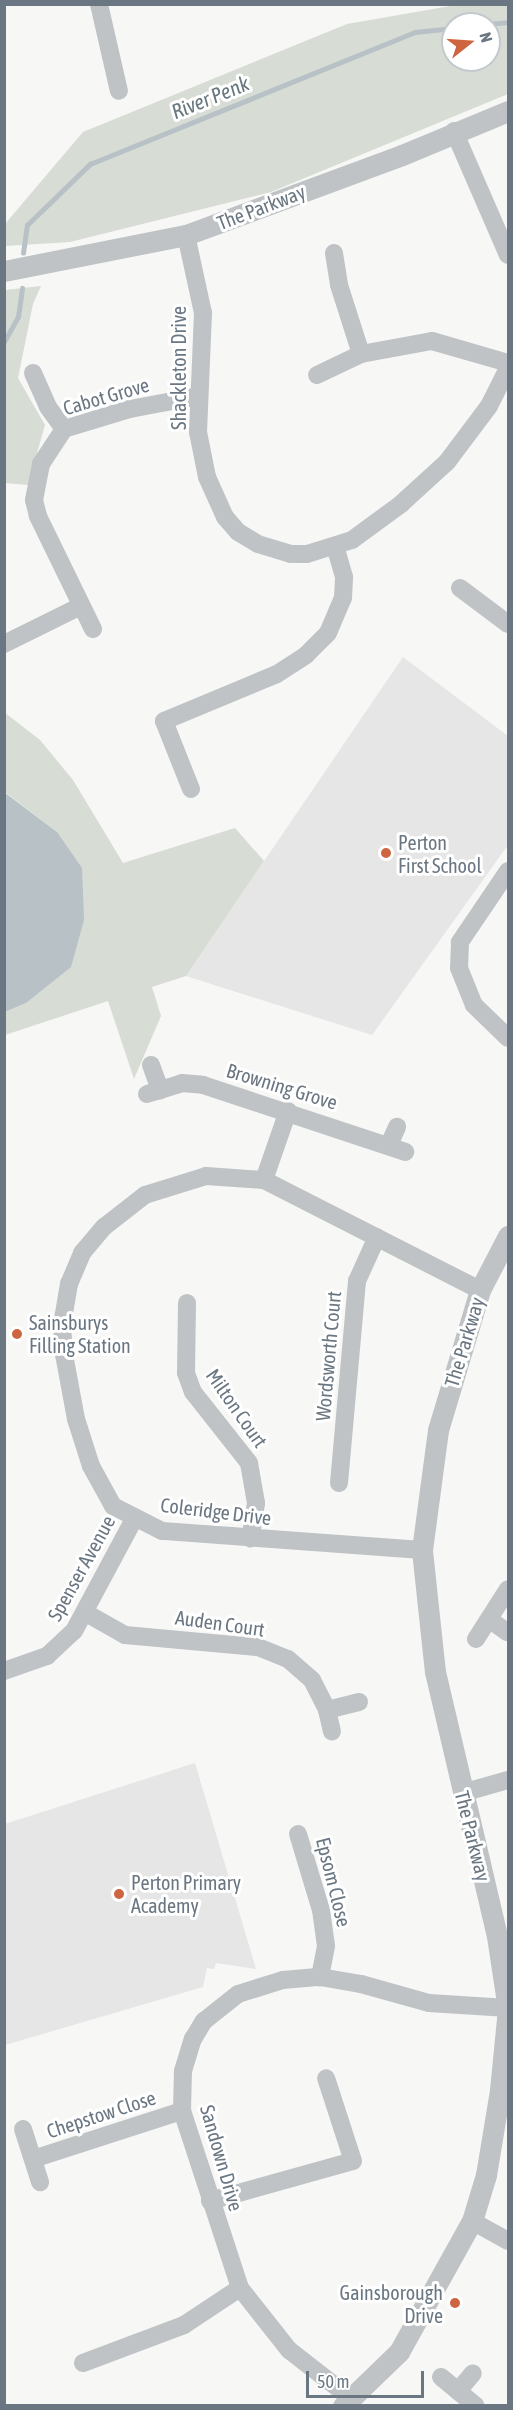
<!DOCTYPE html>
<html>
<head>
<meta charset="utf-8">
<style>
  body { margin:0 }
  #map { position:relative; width:513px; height:2410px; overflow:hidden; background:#f7f7f5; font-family:"Asap Condensed",sans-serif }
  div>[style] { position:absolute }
  .built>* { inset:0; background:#e5e6e5 }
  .green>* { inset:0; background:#d7dcd5 }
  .water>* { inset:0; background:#b8c1c6 }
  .stream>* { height:4.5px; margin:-2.25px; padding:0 2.25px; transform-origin:2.25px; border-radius:2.25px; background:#b8c1c6 }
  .minor>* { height:18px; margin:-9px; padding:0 9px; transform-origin:9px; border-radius:9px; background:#bfc3c6 }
  .tertiary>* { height:21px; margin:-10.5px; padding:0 10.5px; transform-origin:10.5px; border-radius:10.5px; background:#bfc3c6 }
  .dots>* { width:16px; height:16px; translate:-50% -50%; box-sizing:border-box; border:3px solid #fff; border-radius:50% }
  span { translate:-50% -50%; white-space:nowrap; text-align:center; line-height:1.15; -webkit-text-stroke:6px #fff; paint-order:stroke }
  .street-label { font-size:20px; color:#6a7782 }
  .poi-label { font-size:20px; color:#6a7782 }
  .left { translate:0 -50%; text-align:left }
  .right { translate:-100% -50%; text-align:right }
  .water-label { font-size:21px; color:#67777e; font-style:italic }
  .frame { position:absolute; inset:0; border:6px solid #6a7782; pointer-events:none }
  .north { position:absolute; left:441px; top:12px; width:60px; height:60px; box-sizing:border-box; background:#fff; border:2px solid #c3c9cd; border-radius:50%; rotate:73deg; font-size:16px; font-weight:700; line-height:24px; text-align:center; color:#6a7782 }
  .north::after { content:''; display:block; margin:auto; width:21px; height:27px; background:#cd6640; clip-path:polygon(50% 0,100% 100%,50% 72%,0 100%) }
  .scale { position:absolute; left:306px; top:2371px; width:118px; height:27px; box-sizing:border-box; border:3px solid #6a7782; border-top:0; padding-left:8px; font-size:18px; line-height:21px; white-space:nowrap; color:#6a7782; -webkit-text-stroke:4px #fff; paint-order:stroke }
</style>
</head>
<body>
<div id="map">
  <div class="built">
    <div style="clip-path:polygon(403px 657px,508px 736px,508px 845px,372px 1035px,186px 976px)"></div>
    <div style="clip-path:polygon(195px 1763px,256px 1969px,216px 1963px,214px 1969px,207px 1968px,203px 1987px,5px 2045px,5px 1824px)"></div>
  </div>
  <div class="green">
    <div style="clip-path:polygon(evenodd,456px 5px,508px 5px,508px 94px,271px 192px,70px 242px,5px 246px,5px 224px,83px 132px,347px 24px,456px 5px,453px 24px,489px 24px,489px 60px,453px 60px,453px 24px)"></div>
    <div style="clip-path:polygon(41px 286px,33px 304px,18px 378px,45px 425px,28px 485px,5px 483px,5px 290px)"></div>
    <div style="clip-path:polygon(4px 712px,40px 740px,73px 780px,123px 863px,235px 828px,264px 861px,186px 976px,152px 987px,161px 1016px,134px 1079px,108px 1001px,5px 1035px,5px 1012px,26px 1003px,57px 832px,5px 792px)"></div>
  </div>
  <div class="water">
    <div style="clip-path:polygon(4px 792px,57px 832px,82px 868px,84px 920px,71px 967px,26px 1003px,5px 1012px)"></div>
  </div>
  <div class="stream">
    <div style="left:487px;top:24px;width:21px;rotate:-5deg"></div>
    <div style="left:23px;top:253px;width:28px;rotate:-82deg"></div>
    <div style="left:27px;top:225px;width:88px;rotate:-44.1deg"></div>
    <div style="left:90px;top:164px;width:351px;rotate:-22.1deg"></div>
    <div style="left:415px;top:32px;width:38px;rotate:-6deg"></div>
    <div style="left:4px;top:342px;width:29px;rotate:-61deg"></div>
    <div style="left:18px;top:317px;width:29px;rotate:-82deg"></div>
  </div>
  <div class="minor">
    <div style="left:99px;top:4px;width:89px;rotate:77.1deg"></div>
    <div style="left:454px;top:131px;width:135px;rotate:66.5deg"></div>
    <div style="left:186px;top:235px;width:80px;rotate:77.7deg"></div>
    <div style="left:203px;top:313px;width:119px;rotate:92.4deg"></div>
    <div style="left:198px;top:432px;width:46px;rotate:78.7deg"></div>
    <div style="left:207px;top:477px;width:44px;rotate:65.8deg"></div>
    <div style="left:225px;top:517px;width:20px;rotate:49deg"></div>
    <div style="left:238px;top:532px;width:23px;rotate:31deg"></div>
    <div style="left:258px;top:544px;width:34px;rotate:17deg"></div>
    <div style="left:291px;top:554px;width:16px"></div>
    <div style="left:307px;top:554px;width:47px;rotate:-17.3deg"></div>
    <div style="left:352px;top:540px;width:61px;rotate:-36.3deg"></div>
    <div style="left:401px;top:504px;width:62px;rotate:-42.4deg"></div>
    <div style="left:447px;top:462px;width:70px;rotate:-53.1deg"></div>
    <div style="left:489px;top:406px;width:42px;rotate:-63.4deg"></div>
    <div style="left:334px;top:253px;width:32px;rotate:81deg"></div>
    <div style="left:339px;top:285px;width:72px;rotate:72.3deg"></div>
    <div style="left:33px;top:373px;width:37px;rotate:66deg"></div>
    <div style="left:48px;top:407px;width:27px;rotate:54deg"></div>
    <div style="left:317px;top:375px;width:49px;rotate:-25.5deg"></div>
    <div style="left:361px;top:354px;width:72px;rotate:-10.4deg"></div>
    <div style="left:432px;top:341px;width:79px;rotate:16.1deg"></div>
    <div style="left:460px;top:588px;width:60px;rotate:36.9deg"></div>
    <div style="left:93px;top:629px;width:126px;rotate:-116deg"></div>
    <div style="left:38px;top:516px;width:16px;rotate:-104deg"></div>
    <div style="left:34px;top:500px;width:37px;rotate:-79deg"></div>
    <div style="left:41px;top:464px;width:42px;rotate:-56.7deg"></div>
    <div style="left:64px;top:429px;width:69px;rotate:-16.9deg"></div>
    <div style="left:130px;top:409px;width:70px;rotate:-10.7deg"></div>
    <div style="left:4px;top:644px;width:84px;rotate:-26.3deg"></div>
    <div style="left:191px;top:789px;width:73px;rotate:-111.7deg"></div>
    <div style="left:164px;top:721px;width:122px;rotate:-22.6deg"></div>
    <div style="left:277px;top:674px;width:35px;rotate:-33deg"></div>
    <div style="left:306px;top:655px;width:31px;rotate:-45deg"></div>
    <div style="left:328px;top:633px;width:38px;rotate:-67deg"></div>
    <div style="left:343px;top:598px;width:21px;rotate:-87deg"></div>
    <div style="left:344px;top:577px;width:32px;rotate:-106deg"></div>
    <div style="left:508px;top:871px;width:86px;rotate:124.1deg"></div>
    <div style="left:460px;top:942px;width:26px;rotate:92deg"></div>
    <div style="left:459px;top:968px;width:40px;rotate:68deg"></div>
    <div style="left:474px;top:1005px;width:47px;rotate:44.1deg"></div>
    <div style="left:151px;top:1065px;width:27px;rotate:70deg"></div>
    <div style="left:147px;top:1094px;width:37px;rotate:-17deg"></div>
    <div style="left:182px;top:1083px;width:21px;rotate:5deg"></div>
    <div style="left:203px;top:1085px;width:213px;rotate:18.3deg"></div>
    <div style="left:389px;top:1145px;width:20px;rotate:-66deg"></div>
    <div style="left:264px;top:1180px;width:73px;rotate:-70.8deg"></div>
    <div style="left:187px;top:1303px;width:70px;rotate:90.8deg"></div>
    <div style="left:186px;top:1373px;width:20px;rotate:70deg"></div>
    <div style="left:193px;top:1392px;width:90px;rotate:51.7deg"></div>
    <div style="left:249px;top:1463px;width:41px;rotate:80.1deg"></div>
    <div style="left:256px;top:1503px;width:36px;rotate:99deg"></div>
    <div style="left:339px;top:1483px;width:203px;rotate:-84.9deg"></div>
    <div style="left:357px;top:1281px;width:48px;rotate:-65.6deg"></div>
    <div style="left:422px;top:1550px;width:261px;rotate:-175.8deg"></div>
    <div style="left:162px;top:1531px;width:55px;rotate:-153deg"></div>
    <div style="left:113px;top:1506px;width:46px;rotate:-118.8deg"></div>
    <div style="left:91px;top:1466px;width:49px;rotate:-107.7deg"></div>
    <div style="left:76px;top:1419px;width:66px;rotate:-100.5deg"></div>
    <div style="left:64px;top:1354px;width:29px;rotate:-94deg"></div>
    <div style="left:62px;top:1325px;width:42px;rotate:-80.3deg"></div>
    <div style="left:69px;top:1284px;width:34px;rotate:-67deg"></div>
    <div style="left:82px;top:1253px;width:34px;rotate:-50deg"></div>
    <div style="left:104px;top:1227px;width:52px;rotate:-38deg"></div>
    <div style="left:145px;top:1195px;width:64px;rotate:-17.3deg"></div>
    <div style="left:206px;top:1176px;width:58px;rotate:3.9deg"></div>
    <div style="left:264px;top:1180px;width:242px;rotate:27deg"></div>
    <div style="left:86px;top:1613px;width:45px;rotate:29.4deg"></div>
    <div style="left:125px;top:1635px;width:134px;rotate:5.2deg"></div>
    <div style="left:258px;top:1647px;width:32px;rotate:22deg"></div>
    <div style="left:288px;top:1659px;width:32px;rotate:41deg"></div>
    <div style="left:312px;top:1680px;width:34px;rotate:63deg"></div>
    <div style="left:327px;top:1710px;width:22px;rotate:77deg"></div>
    <div style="left:490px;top:1620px;width:21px;rotate:35deg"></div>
    <div style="left:476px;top:1639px;width:59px;rotate:-57.4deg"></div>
    <div style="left:4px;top:1671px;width:46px;rotate:-19.2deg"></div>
    <div style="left:47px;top:1656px;width:37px;rotate:-43deg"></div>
    <div style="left:74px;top:1631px;width:127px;rotate:-61.8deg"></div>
    <div style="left:327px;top:1710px;width:33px;rotate:-14deg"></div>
    <div style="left:462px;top:1793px;width:48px;rotate:-15.8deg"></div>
    <div style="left:298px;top:1834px;width:79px;rotate:73.2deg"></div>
    <div style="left:321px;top:1910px;width:36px;rotate:82deg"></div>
    <div style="left:326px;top:1946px;width:32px;rotate:101deg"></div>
    <div style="left:23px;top:2129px;width:56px;rotate:72.2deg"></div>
    <div style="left:33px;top:2159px;width:157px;rotate:-17.9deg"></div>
    <div style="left:210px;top:2201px;width:148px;rotate:-15.6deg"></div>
    <div style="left:353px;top:2161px;width:87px;rotate:-108deg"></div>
    <div style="left:472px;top:2221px;width:41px;rotate:29.1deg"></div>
    <div style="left:83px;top:2363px;width:108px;rotate:-20.6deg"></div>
    <div style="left:184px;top:2325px;width:67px;rotate:-33.5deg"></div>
    <div style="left:441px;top:2377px;width:45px;rotate:39.6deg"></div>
    <div style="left:458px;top:2391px;width:23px;rotate:-50deg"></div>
    <div style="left:352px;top:2399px;width:80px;rotate:-142.1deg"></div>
    <div style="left:289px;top:2350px;width:79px;rotate:-128.3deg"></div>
    <div style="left:240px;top:2288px;width:186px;rotate:-108.1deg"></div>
    <div style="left:182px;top:2111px;width:40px;rotate:-88.6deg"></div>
    <div style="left:183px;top:2071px;width:34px;rotate:-73deg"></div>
    <div style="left:193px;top:2039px;width:21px;rotate:-59deg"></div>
    <div style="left:204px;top:2021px;width:43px;rotate:-38.5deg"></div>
    <div style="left:238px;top:1994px;width:47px;rotate:-17.3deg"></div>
    <div style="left:283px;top:1980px;width:37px;rotate:-5deg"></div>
    <div style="left:320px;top:1977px;width:42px;rotate:9.7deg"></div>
    <div style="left:361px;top:1984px;width:71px;rotate:15.6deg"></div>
    <div style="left:429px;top:2003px;width:79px;rotate:3.6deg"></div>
  </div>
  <div class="tertiary">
    <div style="left:4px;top:271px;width:186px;rotate:-11.2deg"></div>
    <div style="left:186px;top:235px;width:230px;rotate:-20.3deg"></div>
    <div style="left:402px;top:155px;width:115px;rotate:-22.5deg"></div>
    <div style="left:343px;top:2406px;width:78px;rotate:-44deg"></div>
    <div style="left:399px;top:2352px;width:150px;rotate:-60.9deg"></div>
    <div style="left:472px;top:2221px;width:48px;rotate:-73.1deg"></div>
    <div style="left:486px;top:2175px;width:86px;rotate:-80.6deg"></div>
    <div style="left:500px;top:2090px;width:81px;rotate:-84.4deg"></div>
    <div style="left:508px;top:2009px;width:74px;rotate:-98.6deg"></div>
    <div style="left:497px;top:1936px;width:271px;rotate:-103.2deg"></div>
    <div style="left:435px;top:1672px;width:123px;rotate:-96.1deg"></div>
    <div style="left:422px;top:1550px;width:121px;rotate:-82.4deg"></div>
    <div style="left:438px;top:1430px;width:146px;rotate:-73.3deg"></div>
    <div style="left:480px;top:1290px;width:61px;rotate:-62.6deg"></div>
  </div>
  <div class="dots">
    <div style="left:386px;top:853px;background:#cd6640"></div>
    <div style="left:17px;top:1334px;background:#cd6640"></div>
    <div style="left:119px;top:1894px;background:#cd6640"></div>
    <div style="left:455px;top:2303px;background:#cd6640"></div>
  </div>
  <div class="street-label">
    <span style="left:261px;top:207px;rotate:-21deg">The Parkway</span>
    <span style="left:178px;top:368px;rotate:-90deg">Shackleton Drive</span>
    <span style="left:106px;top:396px;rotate:-16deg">Cabot Grove</span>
    <span style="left:282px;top:1086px;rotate:17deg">Browning Grove</span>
    <span style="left:464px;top:1342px;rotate:-73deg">The Parkway</span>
    <span style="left:328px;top:1356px;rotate:-85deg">Wordsworth Court</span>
    <span style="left:237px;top:1408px;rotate:55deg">Milton Court</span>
    <span style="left:216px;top:1511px;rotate:7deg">Coleridge Drive</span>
    <span style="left:81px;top:1568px;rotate:-61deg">Spenser Avenue</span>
    <span style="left:220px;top:1623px;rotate:8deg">Auden Court</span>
    <span style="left:473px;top:1836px;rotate:76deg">The Parkway</span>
    <span style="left:334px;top:1882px;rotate:76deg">Epsom Close</span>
    <span style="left:101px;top:2114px;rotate:-18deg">Chepstow Close</span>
    <span style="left:222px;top:2158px;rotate:74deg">Sandown Drive</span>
  </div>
  <div class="poi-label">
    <span class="left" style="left:398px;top:854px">Perton<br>First School</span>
    <span class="left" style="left:29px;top:1334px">Sainsburys<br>Filling Station</span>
    <span class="left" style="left:131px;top:1894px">Perton Primary<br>Academy</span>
    <span class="right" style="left:443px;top:2304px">Gainsborough<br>Drive</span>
  </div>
  <div class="water-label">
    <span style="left:210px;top:97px;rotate:-22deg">River Penk</span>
  </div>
  <div class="frame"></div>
  <div class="north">N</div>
  <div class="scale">50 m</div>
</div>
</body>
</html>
